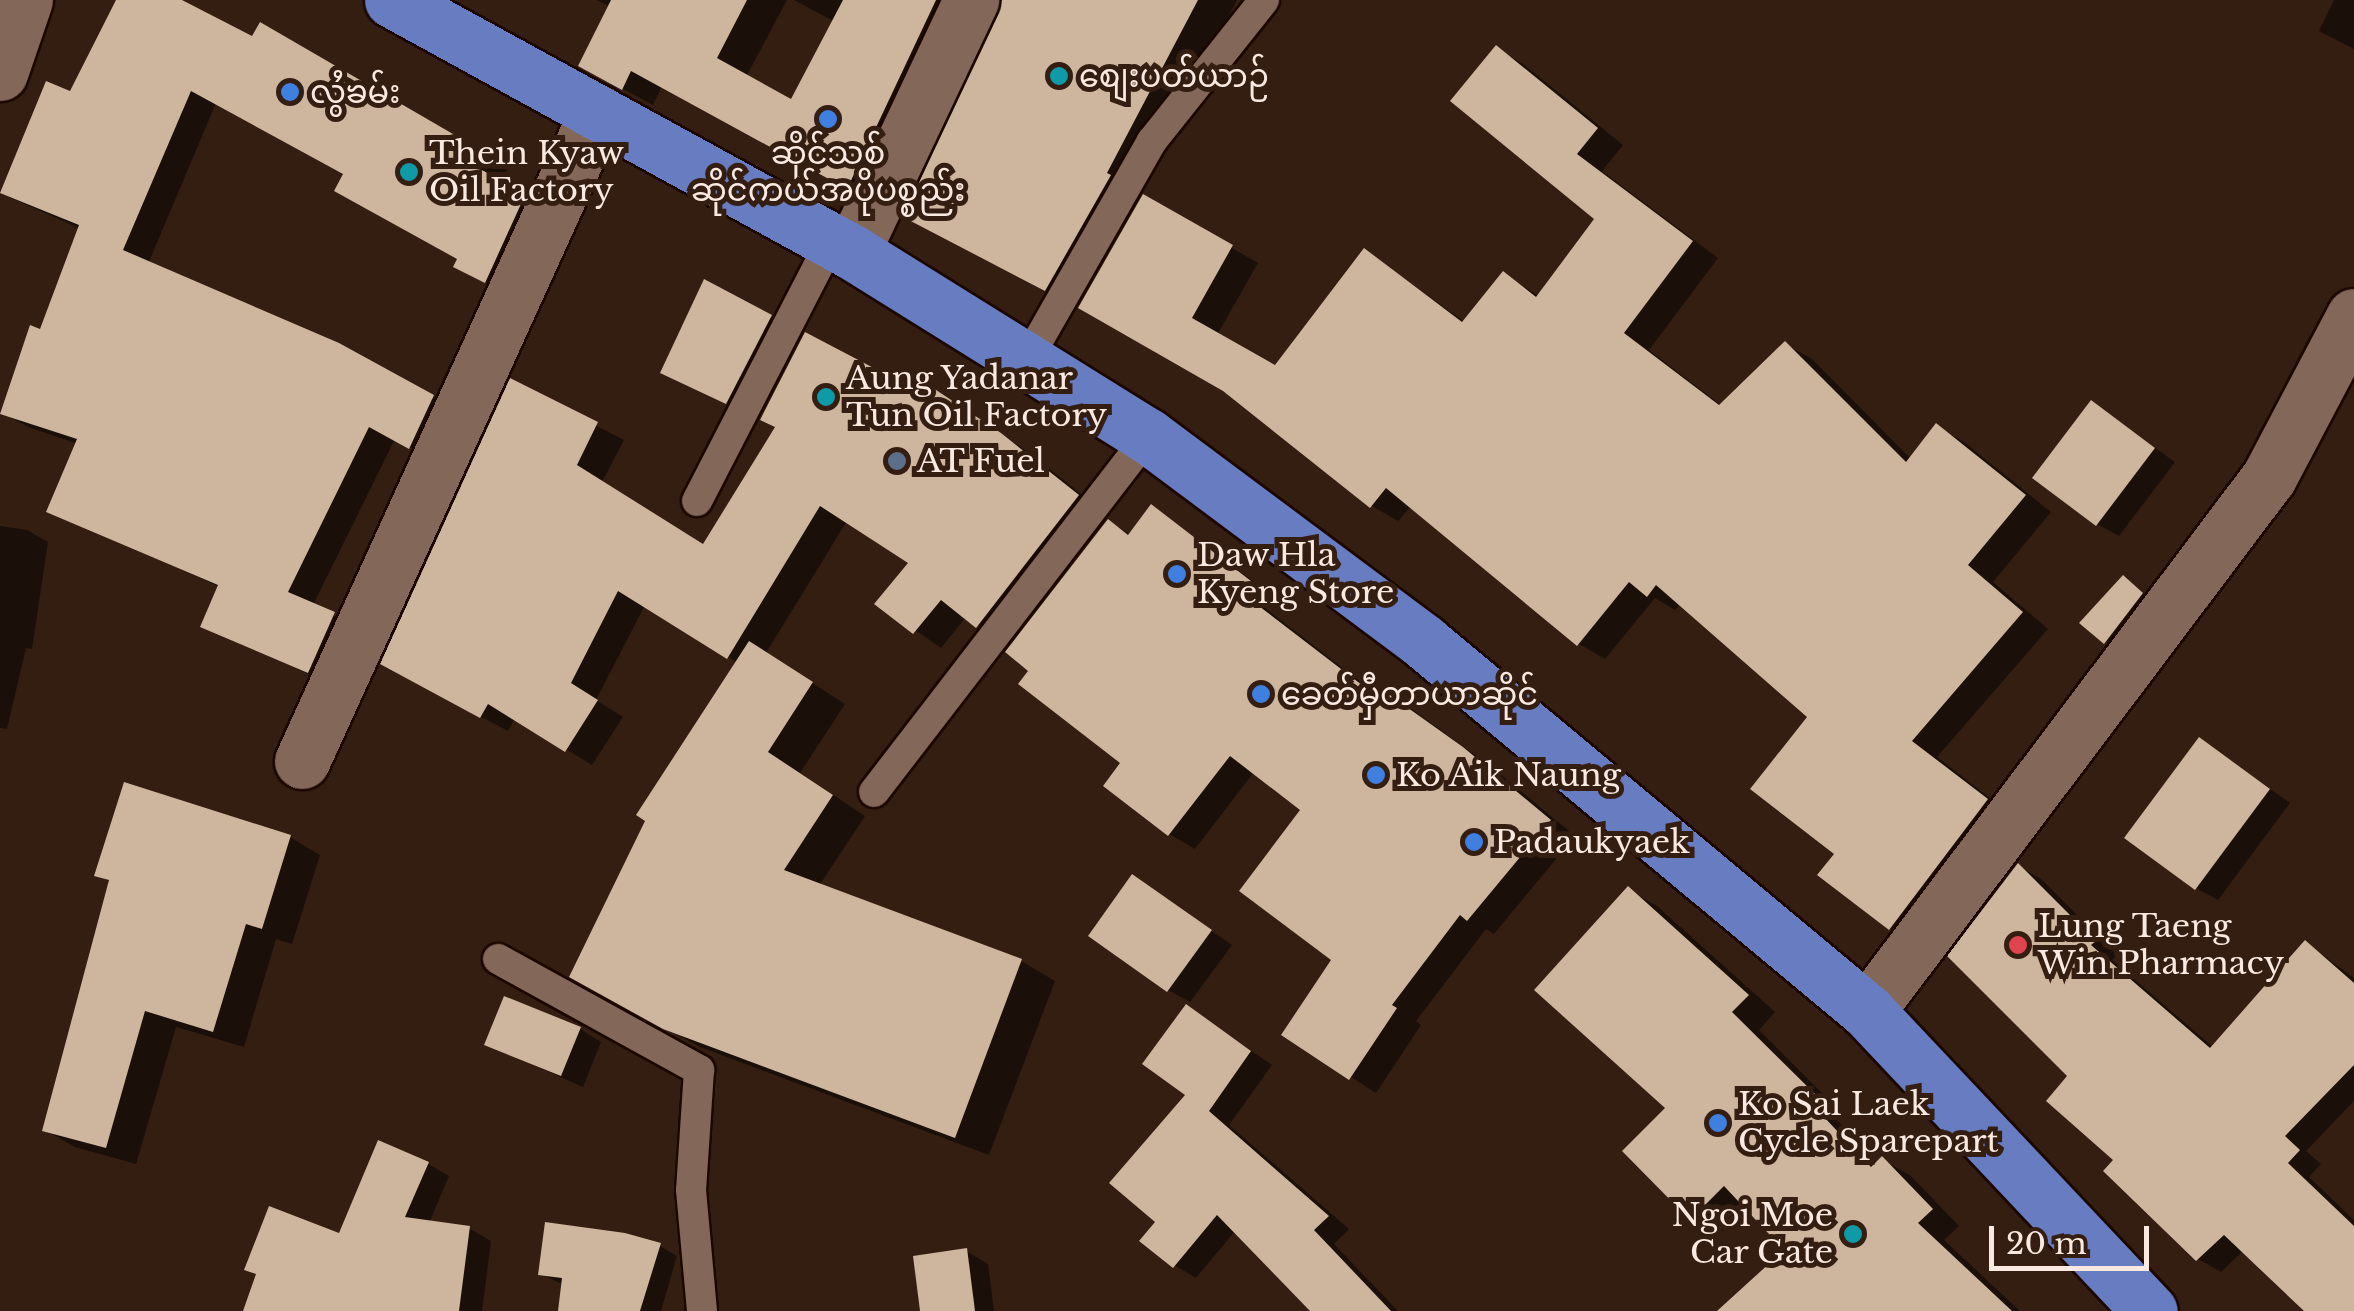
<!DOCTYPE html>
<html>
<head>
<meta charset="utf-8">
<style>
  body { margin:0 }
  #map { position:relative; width:2354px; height:1311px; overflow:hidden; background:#341d11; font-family:"Libre Baskerville","Noto Sans Myanmar",serif }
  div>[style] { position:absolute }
  .shadow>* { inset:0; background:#0007 }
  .building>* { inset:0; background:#cdb59e }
  .roads { filter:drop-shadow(2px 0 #1b0700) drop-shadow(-2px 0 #1b0700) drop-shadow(0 2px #1b0700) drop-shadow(0 -2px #1b0700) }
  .service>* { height:30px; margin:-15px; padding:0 15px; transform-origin:15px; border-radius:15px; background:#836759 }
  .minor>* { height:55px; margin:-27.5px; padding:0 27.5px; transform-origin:27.5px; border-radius:27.5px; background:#836759 }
  .trunk>* { height:55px; margin:-27.5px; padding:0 27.5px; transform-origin:27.5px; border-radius:27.5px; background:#687cc2 }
  .dots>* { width:28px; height:28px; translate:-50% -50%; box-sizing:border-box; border:5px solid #341d11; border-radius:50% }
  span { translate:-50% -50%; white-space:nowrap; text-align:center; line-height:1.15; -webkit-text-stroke:10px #341d11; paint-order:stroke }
  .poi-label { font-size:32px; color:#f9e9e1 }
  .left { translate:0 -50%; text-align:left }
  .right { translate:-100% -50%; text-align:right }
  .scale { position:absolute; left:1989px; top:1226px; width:160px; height:45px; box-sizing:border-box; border:5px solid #f9e9e1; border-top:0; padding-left:12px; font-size:30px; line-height:35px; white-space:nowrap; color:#f9e9e1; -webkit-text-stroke:8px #341d11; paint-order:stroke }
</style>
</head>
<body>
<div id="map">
  <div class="shadow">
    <div style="clip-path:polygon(119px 0,176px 0,253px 39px,261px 25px,508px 168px,500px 183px,549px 210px,510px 295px,481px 280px,460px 258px,346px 174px,216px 103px,148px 264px,458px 411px,435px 461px,395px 439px,313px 605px,359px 629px,333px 685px,203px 626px,220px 587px,50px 510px,78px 444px,28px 427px,3px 413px,42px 332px,81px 229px,2px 194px,71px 94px)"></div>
    <div style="clip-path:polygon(597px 0,787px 0,746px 77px,792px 103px,835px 22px,794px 0,976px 0,879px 204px,662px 86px,653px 105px,612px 83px,610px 7px)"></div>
    <div style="clip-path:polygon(1004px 0,1237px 0,1136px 192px,1140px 195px,1076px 306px,936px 234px)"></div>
    <div style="clip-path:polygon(2334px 0,2354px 0,2354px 49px,2319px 31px)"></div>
    <div style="clip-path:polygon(1497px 49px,1523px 64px,1623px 145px,1602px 171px,1718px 258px,1649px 350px,1722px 406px,1785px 344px,1812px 359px,1911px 459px,1937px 427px,1964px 442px,2051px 512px,1993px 582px,2048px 629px,1937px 757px,2013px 816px,1917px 943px,1890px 928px,1837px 853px,1811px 717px,1681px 603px,1675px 610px,1655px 598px,1605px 659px,1579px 644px,1411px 506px,1398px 521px,1372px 506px,1225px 390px,1082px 307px,1144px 197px,1258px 263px,1217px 335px,1275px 368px,1364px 251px,1465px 322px,1504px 274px,1539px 296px,1597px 219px)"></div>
    <div style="clip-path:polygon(771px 317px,793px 329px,749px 414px,685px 384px)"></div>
    <div style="clip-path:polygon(511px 382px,624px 440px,602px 482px,705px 546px,908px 390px,942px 394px,1028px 452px,1104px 512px,1004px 642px,966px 617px,941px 648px,878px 604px,911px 563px,847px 521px,766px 653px,845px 704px,800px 773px,865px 816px,819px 886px,1021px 961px,1055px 981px,989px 1155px,700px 1047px,606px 996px,738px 663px,645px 605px,596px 700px,623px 717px,592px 765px,515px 718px,508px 731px,410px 679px)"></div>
    <div style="clip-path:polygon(2092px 403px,2175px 462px,2119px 536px,2097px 524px)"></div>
    <div style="clip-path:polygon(1152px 508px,1275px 597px,1266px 609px,1378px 695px,1381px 691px,1406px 705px,1489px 765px,1575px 836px,1494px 934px,1486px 929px,1416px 1021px,1421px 1025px,1376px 1093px,1284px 1034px,1334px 960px,1304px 810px,1254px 772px,1195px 849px,1169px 834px,1123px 763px,1109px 522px,1131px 535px)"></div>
    <div style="clip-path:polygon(0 526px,27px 530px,48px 542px,32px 649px,26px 648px,7px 729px,0 728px)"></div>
    <div style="clip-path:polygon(2124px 578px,2152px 600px,2116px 648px,2083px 622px)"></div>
    <div style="clip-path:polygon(2200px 740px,2290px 803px,2218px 900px,2196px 888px)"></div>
    <div style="clip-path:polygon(125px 786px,290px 837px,320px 855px,292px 944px,276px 939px,244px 1047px,176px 1027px,136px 1164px,75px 1147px,45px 1130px,111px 882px,97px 875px)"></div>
    <div style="clip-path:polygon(2018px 866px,2041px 879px,2117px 955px,2112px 960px,2214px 1048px,2306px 943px,2354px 978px,2354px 1101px,2306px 1151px,2321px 1164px,2309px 1177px,2354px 1220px,2354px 1311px,2307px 1311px,2244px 1250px,2221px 1272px,2198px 1259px,2116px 1160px,2070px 1076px)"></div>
    <div style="clip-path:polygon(1133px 877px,1232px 945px,1190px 1002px,1168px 990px)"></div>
    <div style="clip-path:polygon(1629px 890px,1657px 906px,1775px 1012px,1759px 1030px,1841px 1112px,1835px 1118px,1878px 1164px,1883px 1160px,1911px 1176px,1959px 1226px,1944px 1240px,2020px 1311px,1780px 1311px,1787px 1250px,1747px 1206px,1719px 1234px,1691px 1218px)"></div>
    <div style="clip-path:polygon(1187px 1007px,1272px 1065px,1229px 1125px,1349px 1229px,1334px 1244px,1398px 1311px,1314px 1311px,1236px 1230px,1196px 1278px,1174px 1265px,1158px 1222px,1189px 1095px)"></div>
    <div style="clip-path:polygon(580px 1029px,601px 1042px,583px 1087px,487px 1044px)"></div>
    <div style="clip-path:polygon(428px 1164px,449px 1176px,429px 1223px,470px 1229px,491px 1241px,482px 1311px,246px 1311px)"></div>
    <div style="clip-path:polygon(660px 1246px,677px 1256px,661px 1311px,561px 1311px,564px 1285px,541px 1274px)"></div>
    <div style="clip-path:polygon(966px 1251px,988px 1264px,994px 1311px,923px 1311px)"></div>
  </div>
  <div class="building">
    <div style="clip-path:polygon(116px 0,182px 0,252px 36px,260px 22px,484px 152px,476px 167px,526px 193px,485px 283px,453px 267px,457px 259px,334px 191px,343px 174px,191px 91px,123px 250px,339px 343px,434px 395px,409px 449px,369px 427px,288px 592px,335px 612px,308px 673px,200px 627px,218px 585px,46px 512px,77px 439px,0 414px,30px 325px,40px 329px,79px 225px,0 193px,46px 81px,70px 91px)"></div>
    <div style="clip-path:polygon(611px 0,747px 0,717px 58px,791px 99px,843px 0,936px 0,847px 189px,631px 71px,622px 90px,578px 66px)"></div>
    <div style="clip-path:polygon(1002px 0,1198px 0,1107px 173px,1111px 175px,1045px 291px,903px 217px)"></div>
    <div style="clip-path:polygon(1496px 45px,1598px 128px,1577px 154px,1693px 241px,1624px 333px,1719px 405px,1785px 341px,1906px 462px,1936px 423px,2026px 495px,1968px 565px,2023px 612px,1912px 741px,1988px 799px,1889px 930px,1817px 875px,1834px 854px,1750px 789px,1807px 717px,1656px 585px,1647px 597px,1629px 582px,1577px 646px,1386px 488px,1370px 508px,1223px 391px,1078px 308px,1143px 194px,1233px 245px,1192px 318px,1275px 365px,1364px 248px,1462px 322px,1503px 271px,1536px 297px,1594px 219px,1450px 101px)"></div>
    <div style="clip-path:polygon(704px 279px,772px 315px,726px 404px,660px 373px)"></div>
    <div style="clip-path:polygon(805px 332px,908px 386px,915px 376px,1001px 433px,1079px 495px,976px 628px,941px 600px,913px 634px,874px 604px,908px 563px,820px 506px,727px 659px,618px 591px,571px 683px,598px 700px,565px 752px,488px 704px,480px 718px,380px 664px,510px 378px,598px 422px,577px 465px,703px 544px,775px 427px,760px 420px)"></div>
    <div style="clip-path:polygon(2091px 400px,2155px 448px,2096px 526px,2032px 478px)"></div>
    <div style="clip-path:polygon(1151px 504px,1251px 581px,1242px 593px,1375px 695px,1380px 688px,1463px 747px,1551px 820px,1467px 921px,1460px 915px,1392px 1005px,1397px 1008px,1349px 1080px,1281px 1035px,1331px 960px,1239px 891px,1300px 810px,1230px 756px,1168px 836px,1103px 786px,1120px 763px,1018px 684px,1028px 671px,1005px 652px,1108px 519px,1128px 535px)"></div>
    <div style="clip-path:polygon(2123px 575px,2143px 593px,2104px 644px,2079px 623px)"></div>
    <div style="clip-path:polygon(749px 641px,813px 682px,768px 752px,833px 795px,784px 870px,1022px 959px,955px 1138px,663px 1029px,569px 977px,645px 821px,636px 815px)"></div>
    <div style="clip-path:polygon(2199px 737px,2270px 789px,2195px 890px,2124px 838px)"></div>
    <div style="clip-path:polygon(124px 782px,291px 835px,262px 929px,246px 924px,213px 1032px,145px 1011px,106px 1148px,42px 1131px,109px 880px,94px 876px)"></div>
    <div style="clip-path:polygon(2018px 863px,2096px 941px,2091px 945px,2210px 1048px,2305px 940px,2354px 983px,2354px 1065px,2285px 1136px,2300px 1150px,2288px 1163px,2354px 1226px,2354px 1311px,2304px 1311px,2224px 1235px,2196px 1261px,2103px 1171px,2113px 1160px,2046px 1101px,2067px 1076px,1947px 956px)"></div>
    <div style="clip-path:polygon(1132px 874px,1212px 930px,1167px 992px,1088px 936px)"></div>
    <div style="clip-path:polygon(1628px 886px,1749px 995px,1732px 1012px,1815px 1094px,1809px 1101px,1871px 1167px,1882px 1156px,1933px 1209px,1918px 1223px,2012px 1311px,1717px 1311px,1784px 1250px,1724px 1186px,1690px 1220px,1622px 1151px,1665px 1108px,1534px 990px)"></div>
    <div style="clip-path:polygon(504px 996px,581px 1027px,561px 1076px,484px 1045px)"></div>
    <div style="clip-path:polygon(1186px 1004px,1251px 1051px,1209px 1111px,1329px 1216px,1314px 1230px,1391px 1311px,1310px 1311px,1217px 1215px,1173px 1268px,1139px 1241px,1155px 1222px,1109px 1183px,1185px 1095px,1142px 1064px)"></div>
    <div style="clip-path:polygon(378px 1140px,429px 1162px,405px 1217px,470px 1226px,459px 1311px,243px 1311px,256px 1274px,244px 1270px,269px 1206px,339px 1233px)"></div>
    <div style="clip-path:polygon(545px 1222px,625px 1233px,661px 1243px,640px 1311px,558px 1311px,562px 1278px,538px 1275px)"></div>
    <div style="clip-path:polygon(967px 1248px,975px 1311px,920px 1311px,913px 1256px)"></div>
  </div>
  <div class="roads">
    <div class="service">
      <div style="left:1027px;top:360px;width:252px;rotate:-60.3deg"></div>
      <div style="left:1152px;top:141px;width:180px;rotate:-51.5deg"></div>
      <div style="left:697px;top:501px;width:294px;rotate:-62.7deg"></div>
      <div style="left:874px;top:792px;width:449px;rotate:-52.4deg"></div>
      <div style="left:498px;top:959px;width:230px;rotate:28.9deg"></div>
      <div style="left:699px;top:1070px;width:120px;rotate:93.8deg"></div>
      <div style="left:691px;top:1190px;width:121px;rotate:84.8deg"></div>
    </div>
    <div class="minor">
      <div style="left:0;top:73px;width:77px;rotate:-71.1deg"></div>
      <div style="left:852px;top:252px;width:279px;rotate:-64.7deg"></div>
      <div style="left:302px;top:761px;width:713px;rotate:-65.56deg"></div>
      <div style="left:1867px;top:1011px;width:668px;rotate:-53.03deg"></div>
      <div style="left:2269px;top:477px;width:182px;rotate:-62.2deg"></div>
    </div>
    <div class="trunk">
      <div style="left:392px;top:0;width:525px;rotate:28.72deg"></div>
      <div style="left:852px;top:252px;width:349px;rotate:31.9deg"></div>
      <div style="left:1148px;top:436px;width:344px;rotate:36.7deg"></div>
      <div style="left:1424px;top:642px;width:577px;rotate:39.79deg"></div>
      <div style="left:1867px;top:1011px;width:412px;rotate:46.7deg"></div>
    </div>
  </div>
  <div class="dots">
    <div style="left:1059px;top:76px;background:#0f9aa8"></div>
    <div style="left:290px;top:92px;background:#3f7fe0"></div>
    <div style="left:828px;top:119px;background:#3f7fe0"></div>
    <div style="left:409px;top:172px;background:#0f9aa8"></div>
    <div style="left:826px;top:397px;background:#0f9aa8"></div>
    <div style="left:897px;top:461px;background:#5c6f8a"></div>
    <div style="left:1177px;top:574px;background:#3f7fe0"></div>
    <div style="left:1261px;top:694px;background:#3f7fe0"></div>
    <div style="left:1376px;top:775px;background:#3f7fe0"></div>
    <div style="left:1474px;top:842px;background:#3f7fe0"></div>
    <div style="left:2018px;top:945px;background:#e0444e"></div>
    <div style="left:1718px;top:1123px;background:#3f7fe0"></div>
    <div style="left:1853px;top:1234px;background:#0f9aa8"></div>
  </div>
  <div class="poi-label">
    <span class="left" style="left:1079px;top:76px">စျေးပတ်ယာဉ်</span>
    <span class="left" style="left:310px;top:92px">လွႆၶမ်း</span>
    <span class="left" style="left:429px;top:172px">Thein Kyaw<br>Oil Factory</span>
    <span style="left:828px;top:172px">ဆိုင်သစ်<br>ဆိုင်ကယ်အပိုပစ္စည်း</span>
    <span class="left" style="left:846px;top:397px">Aung Yadanar<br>Tun Oil Factory</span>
    <span class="left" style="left:917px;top:461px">AT Fuel</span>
    <span class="left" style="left:1197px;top:574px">Daw Hla<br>Kyeng Store</span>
    <span class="left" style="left:1281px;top:694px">ခေတ်မှီတာယာဆိုင်</span>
    <span class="left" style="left:1396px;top:775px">Ko Aik Naung</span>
    <span class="left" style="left:1494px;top:842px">Padaukyaek</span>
    <span class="left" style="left:2038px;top:945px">Lung Taeng<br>Win Pharmacy</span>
    <span class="left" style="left:1738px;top:1123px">Ko Sai Laek<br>Cycle Sparepart</span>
    <span class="right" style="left:1833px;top:1234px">Ngoi Moe<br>Car Gate</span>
  </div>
  <div class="scale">20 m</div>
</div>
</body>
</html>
